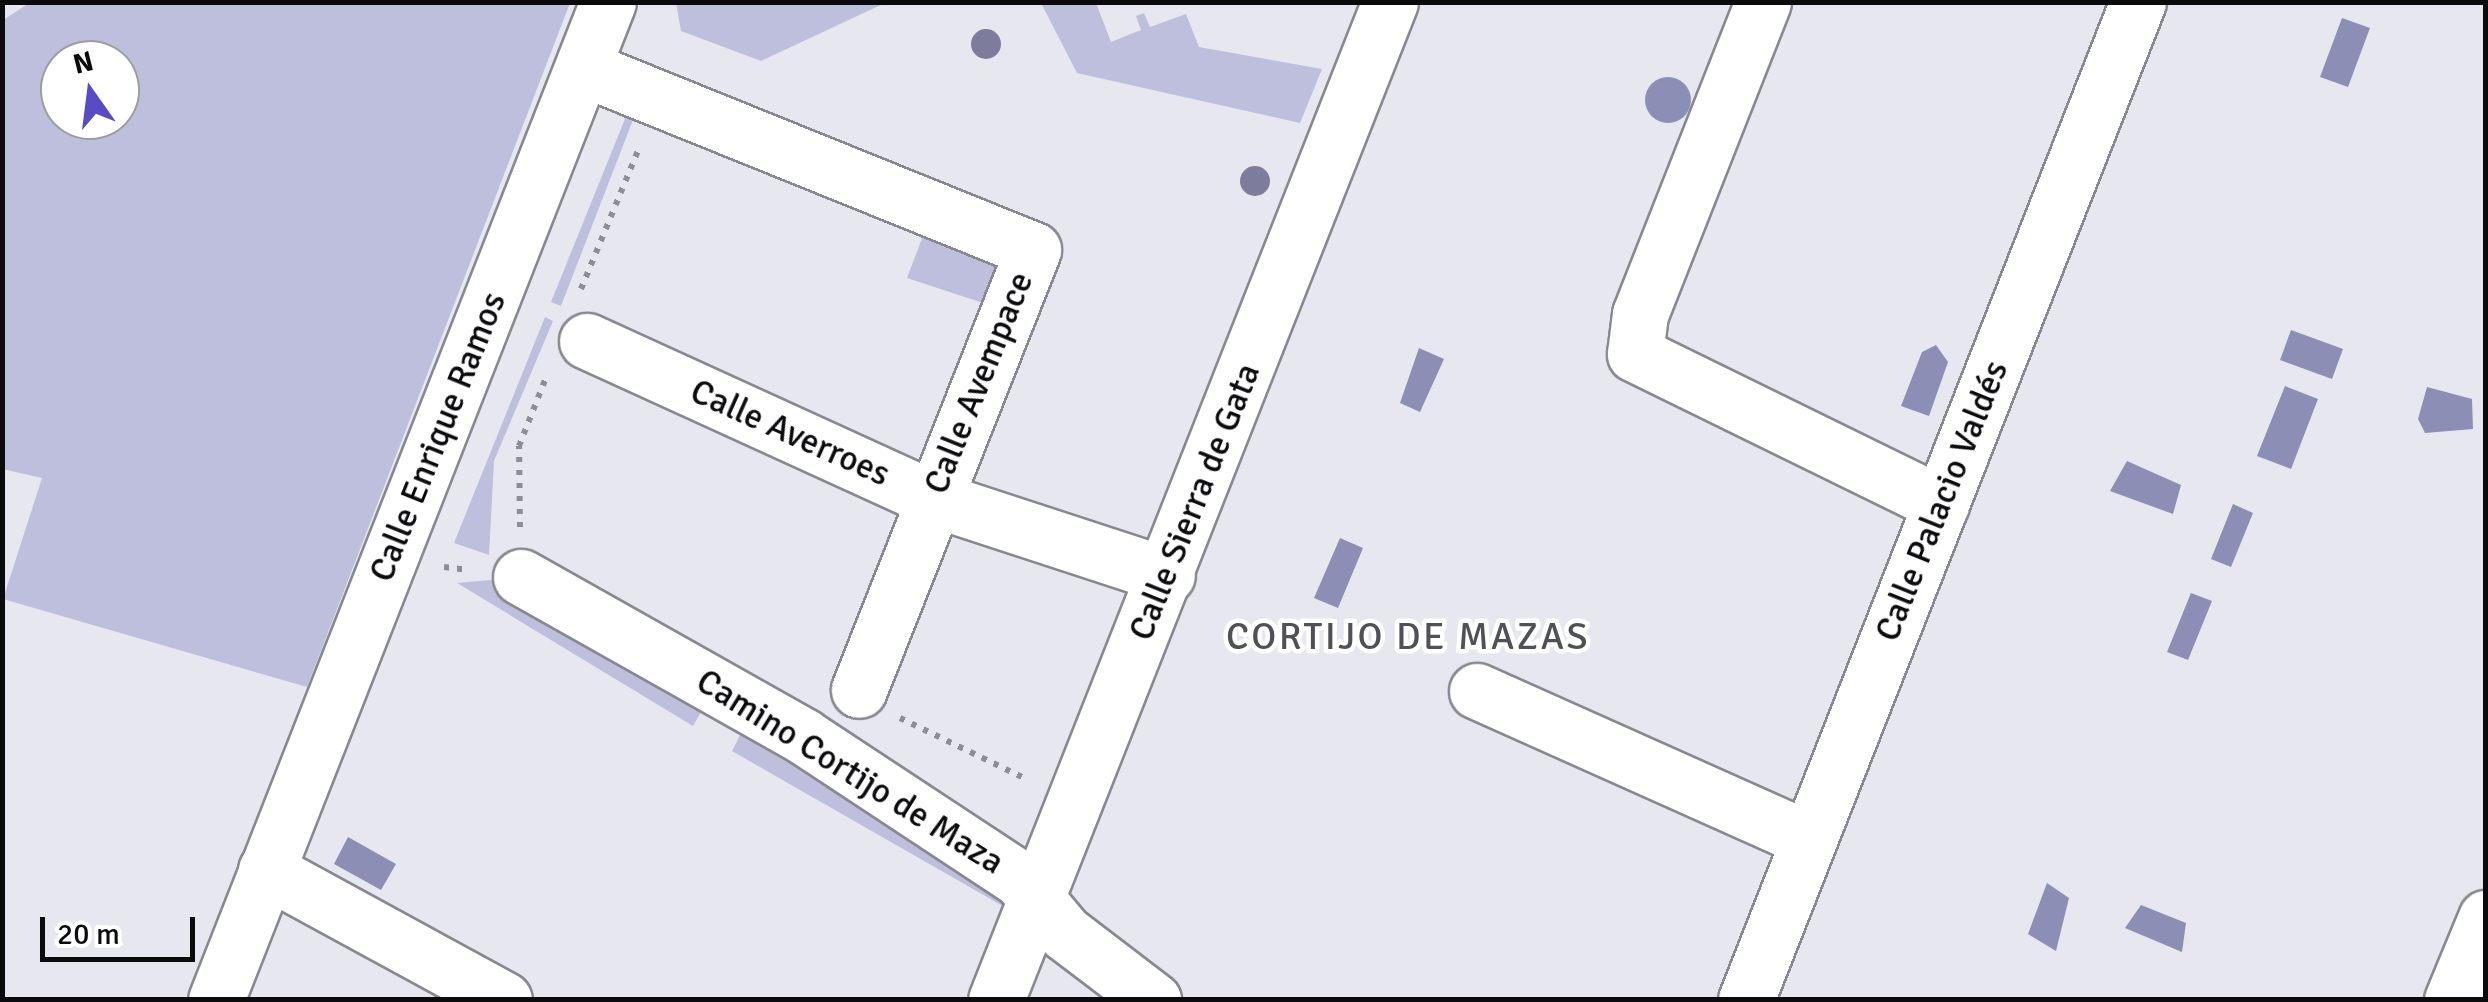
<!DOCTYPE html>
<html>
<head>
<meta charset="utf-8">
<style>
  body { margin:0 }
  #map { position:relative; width:2488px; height:1002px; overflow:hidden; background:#e7e7f0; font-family:Signika,sans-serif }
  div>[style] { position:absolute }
  .green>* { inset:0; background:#bebfdc }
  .water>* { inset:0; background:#8c8eb6 }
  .round { border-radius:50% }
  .path>* { height:6px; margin-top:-3px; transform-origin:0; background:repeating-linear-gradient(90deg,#8d8d94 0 5px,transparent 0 13px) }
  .roads { filter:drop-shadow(2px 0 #888890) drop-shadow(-2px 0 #888890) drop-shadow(0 2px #888890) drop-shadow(0 -2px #888890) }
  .minor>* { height:55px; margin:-27.5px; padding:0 27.5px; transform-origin:27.5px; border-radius:27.5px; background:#fff }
  .trees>* { width:30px; height:30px; margin:-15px; border-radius:50%; background:#7e7c9c }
  span { translate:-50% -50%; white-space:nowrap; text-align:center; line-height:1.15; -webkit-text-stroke:9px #fff; paint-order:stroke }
  .street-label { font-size:35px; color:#0b0b0e }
  .neighbourhood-label { font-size:38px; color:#505058; letter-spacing:2.5px }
  .frame { position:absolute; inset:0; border:5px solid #0b0b0e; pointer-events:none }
  .north { position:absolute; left:40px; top:40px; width:100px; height:100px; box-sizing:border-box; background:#fff; border:2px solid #9d9d9f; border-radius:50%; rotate:346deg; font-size:28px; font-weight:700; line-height:40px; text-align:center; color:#0b0b0e }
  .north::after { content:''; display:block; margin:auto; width:35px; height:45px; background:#584bc3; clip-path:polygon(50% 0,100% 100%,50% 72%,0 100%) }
  .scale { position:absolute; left:40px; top:917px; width:155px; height:45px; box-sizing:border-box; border:5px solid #0b0b0e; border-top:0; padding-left:12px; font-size:30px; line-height:35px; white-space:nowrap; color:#0b0b0e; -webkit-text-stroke:8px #fff; paint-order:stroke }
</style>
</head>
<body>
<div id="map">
  <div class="green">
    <div style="clip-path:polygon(evenodd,31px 2px,570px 3px,307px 687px,3px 599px,42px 478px,2px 469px,3px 20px,31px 2px,60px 60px,120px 60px,120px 120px,60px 120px,60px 60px)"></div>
    <div style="clip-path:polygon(676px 3px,676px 2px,885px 3px,761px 61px,681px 31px)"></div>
    <div style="clip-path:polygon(1041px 3px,1096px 3px,1111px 42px,1141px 30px,1136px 16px,1144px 13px,1150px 27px,1186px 14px,1199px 47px,1322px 69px,1300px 123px,1077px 73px)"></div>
    <div style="clip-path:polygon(631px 104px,638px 107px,561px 306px,551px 302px)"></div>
    <div style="clip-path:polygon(929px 220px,1008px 254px,989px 305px,907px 278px)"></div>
    <div style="clip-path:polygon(545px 317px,553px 321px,494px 461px,489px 555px,454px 543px)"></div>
    <div style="clip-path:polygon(491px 580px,705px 705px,693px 726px,457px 583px)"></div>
    <div style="clip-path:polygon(743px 729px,990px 878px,1008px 909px,732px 751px)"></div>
  </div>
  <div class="water">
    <div style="clip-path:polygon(2342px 18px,2370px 28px,2348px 87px,2320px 77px)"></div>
    <div class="round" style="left:1645px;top:77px;width:46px;height:46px"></div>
    <div style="clip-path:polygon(2291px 330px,2343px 349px,2332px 379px,2280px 360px)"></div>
    <div style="clip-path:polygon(1936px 345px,1948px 362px,1929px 416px,1901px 406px,1922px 352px)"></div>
    <div style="clip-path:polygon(1419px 348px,1444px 359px,1420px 412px,1400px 403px)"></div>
    <div style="clip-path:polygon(2285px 386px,2318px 399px,2291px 469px,2257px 456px)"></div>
    <div style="clip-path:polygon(2427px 387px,2472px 399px,2473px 429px,2425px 433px,2418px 419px)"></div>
    <div style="clip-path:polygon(2127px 461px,2181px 485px,2173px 514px,2110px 491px)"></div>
    <div style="clip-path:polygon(2233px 504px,2253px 513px,2231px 567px,2211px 559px)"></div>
    <div style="clip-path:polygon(1340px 538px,1363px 548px,1338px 608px,1314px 598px)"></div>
    <div style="clip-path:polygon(2191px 593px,2212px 601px,2188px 660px,2167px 652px)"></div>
    <div style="clip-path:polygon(348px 837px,396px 864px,381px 890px,334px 864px)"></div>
    <div style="clip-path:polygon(2047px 883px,2069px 898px,2056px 951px,2028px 934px)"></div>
    <div style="clip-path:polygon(2141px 905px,2186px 923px,2182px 952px,2125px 928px)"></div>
  </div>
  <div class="path">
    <div style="left:581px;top:289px;width:152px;rotate:-67.6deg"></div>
    <div style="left:520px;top:527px;width:81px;rotate:-90.7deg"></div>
    <div style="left:519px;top:446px;width:76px;rotate:-68.5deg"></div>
    <div style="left:444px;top:567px;width:25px;rotate:7deg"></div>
    <div style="left:900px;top:718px;width:142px;rotate:25.8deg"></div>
  </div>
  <div class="roads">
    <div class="minor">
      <div style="left:1763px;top:2px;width:335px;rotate:111.5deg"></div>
      <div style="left:1640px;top:314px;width:40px;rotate:97.1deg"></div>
      <div style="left:1635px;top:354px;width:341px;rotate:26.1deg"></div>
      <div style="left:583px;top:68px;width:485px;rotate:22deg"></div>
      <div style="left:1033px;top:250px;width:473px;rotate:111.6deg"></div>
      <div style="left:587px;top:341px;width:381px;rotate:24.5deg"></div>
      <div style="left:934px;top:499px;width:245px;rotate:18.1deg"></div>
      <div style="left:521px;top:577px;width:324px;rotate:29.4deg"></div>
      <div style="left:803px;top:736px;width:260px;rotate:33.4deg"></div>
      <div style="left:1020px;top:879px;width:70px;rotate:50.2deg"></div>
      <div style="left:1065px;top:933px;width:111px;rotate:37.3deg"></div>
      <div style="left:1477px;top:691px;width:363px;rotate:24.1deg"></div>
      <div style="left:266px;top:870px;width:271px;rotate:28.6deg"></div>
      <div style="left:216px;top:1000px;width:1072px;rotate:-68.56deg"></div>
      <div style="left:996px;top:1000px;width:1073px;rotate:-68.46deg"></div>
      <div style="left:1746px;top:1000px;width:1072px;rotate:-68.56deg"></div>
      <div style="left:2452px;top:1000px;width:89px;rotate:-67.5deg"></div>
    </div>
  </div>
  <div class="trees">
    <div style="left:986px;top:44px"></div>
    <div style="left:1255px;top:181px"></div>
  </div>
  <div class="street-label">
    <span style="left:979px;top:383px;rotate:-68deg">Calle Avempace</span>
    <span style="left:790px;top:433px;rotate:24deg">Calle Averroes</span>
    <span style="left:438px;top:437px;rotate:-68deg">Calle Enrique Ramos</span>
    <span style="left:1942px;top:501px;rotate:-68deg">Calle Palacio Valdés</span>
    <span style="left:1195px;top:502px;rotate:-68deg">Calle Sierra de Gata</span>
    <span style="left:850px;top:772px;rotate:32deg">Camino Cortijo de Maza</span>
  </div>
  <div class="neighbourhood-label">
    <span style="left:1408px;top:637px">CORTIJO DE MAZAS</span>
  </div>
  <div class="frame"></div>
  <div class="north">N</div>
  <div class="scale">20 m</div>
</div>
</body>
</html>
